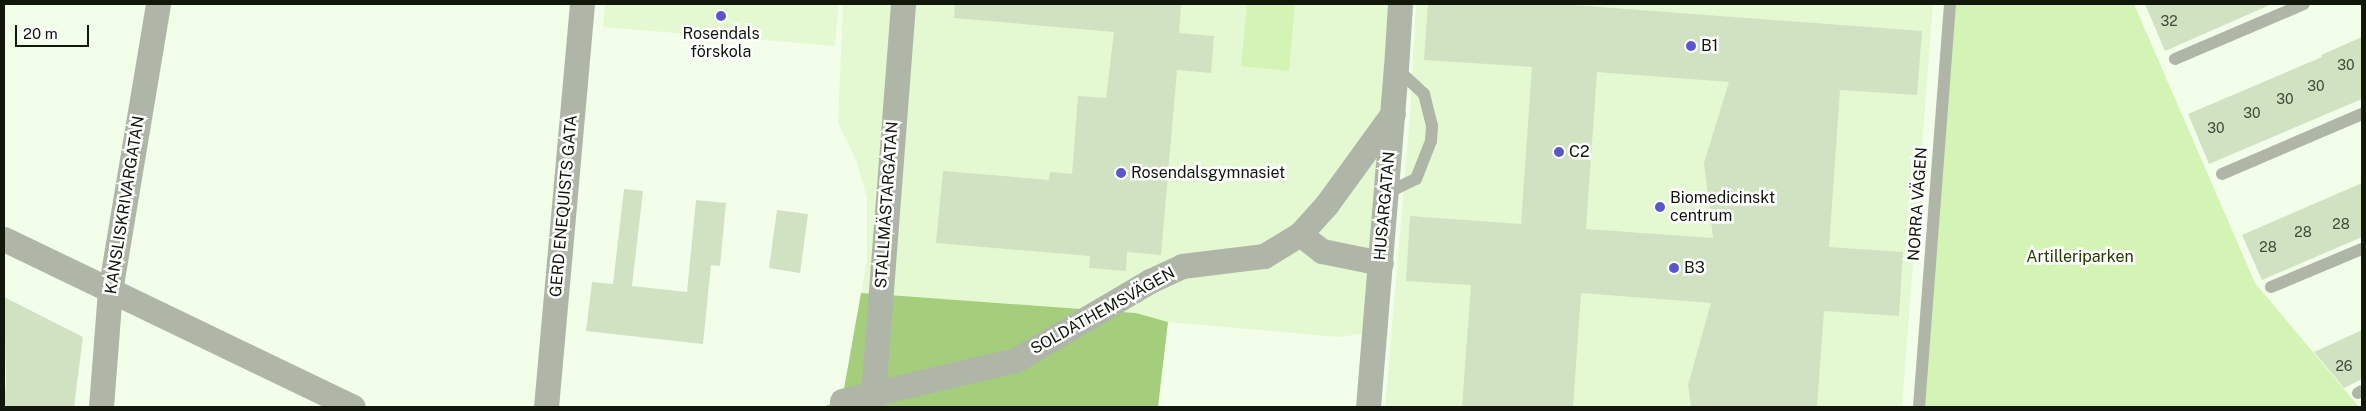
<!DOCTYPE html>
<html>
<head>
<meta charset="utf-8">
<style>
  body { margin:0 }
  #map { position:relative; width:2366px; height:411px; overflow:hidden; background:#f3feea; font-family:"Public Sans",sans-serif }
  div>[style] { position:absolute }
  .built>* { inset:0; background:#e4f9d1 }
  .green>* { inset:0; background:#d4f4b5 }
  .forest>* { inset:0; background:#a5ce7c }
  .building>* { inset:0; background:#d1e2c2 }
  .lane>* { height:12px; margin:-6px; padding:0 6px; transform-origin:6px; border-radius:6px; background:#afb6a8 }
  .street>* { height:25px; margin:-12.5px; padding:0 12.5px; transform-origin:12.5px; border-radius:12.5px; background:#afb6a8 }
  .dots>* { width:14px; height:14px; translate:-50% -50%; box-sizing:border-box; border:2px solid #fff; border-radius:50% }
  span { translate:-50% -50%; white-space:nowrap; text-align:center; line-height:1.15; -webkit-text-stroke:5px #fff; paint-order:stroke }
  .number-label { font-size:14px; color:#414a39 }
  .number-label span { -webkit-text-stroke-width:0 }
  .poi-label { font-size:16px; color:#11170b }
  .left { translate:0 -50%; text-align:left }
  .street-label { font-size:16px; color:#11170b }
  .park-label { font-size:16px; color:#233a00 }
  .frame { position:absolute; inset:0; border:5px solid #11170b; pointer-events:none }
  .scale { position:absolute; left:15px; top:25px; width:74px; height:22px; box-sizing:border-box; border:2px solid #11170b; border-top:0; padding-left:6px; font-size:15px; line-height:18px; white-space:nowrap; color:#11170b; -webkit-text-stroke:4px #fff; paint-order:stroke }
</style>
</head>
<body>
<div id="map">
  <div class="built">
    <div style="clip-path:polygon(605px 4px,839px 4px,835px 46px,603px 27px)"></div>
    <div style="clip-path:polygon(843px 4px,1394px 4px,1368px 333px,1338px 337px,1168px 322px,1136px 313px,861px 293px,867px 259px,867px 198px,856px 160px,838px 123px)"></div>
    <div style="clip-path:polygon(1416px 4px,1933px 4px,1902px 407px,1385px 407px,1410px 115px)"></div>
  </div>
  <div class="green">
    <div style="clip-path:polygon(1247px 4px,1295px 4px,1289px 71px,1241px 66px)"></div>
    <div style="clip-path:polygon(1950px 4px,2134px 4px,2255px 283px,2359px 407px,1919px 407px)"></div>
  </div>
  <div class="forest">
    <div style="clip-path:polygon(861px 293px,1136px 313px,1168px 322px,1158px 407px,823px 407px,842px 400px)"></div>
  </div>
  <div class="building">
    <div style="clip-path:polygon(955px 4px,1181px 4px,1179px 33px,1214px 36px,1211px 73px,1177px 70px,1161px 255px,1127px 252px,1126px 271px,1089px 268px,1090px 256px,936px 243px,943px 171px,1049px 180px,1050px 172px,1072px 174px,1078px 96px,1106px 98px,1114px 32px,954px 18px)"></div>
    <div style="clip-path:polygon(evenodd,1428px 4px,1560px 4px,1922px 31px,1917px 95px,1840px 90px,1829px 247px,1903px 252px,1899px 316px,1824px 311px,1817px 407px,1691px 407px,1688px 385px,1711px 303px,1581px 293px,1573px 407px,1462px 407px,1471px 285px,1406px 281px,1410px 216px,1521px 224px,1532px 67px,1424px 60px,1428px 4px,1597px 72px,1729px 82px,1704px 163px,1713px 238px,1586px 229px,1597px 72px)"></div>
    <div style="clip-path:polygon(2145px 4px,2272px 4px,2165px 51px)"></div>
    <div style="clip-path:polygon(2362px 37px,2362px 99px,2209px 164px,2188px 114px,2322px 57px,2321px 55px)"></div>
    <div style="clip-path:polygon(2362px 183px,2362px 237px,2262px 280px,2242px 235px)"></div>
    <div style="clip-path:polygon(624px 189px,643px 191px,632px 286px,687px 292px,696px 200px,726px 203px,720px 266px,711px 265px,703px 344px,586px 331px,592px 282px,613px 284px)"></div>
    <div style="clip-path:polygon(777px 210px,808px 214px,800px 273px,769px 268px)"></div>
    <div style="clip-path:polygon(4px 297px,83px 337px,74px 407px,4px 407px,6px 382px)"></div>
    <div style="clip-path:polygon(2362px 330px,2362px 379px,2344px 388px,2314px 352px)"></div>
  </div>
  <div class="lane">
    <div style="left:2175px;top:59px;width:140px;rotate:-23.1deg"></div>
    <div style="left:2222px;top:174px;width:152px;rotate:-23.2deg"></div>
    <div style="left:1387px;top:193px;width:32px;rotate:-26deg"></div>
    <div style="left:1416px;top:179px;width:41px;rotate:-68.5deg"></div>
    <div style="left:1431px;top:141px;width:15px;rotate:-86deg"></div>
    <div style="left:1432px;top:126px;width:33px;rotate:-104deg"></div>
    <div style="left:1424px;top:94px;width:38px;rotate:-137deg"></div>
    <div style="left:2271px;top:287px;width:99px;rotate:-22.7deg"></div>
    <div style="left:2358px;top:393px;width:4px;rotate:-27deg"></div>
    <div style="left:1919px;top:407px;width:404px;rotate:-85.6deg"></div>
  </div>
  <div class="street">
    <div style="left:1300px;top:234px;width:28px;rotate:38deg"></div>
    <div style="left:1322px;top:251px;width:60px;rotate:11.5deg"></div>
    <div style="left:4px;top:239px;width:387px;rotate:25.7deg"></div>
    <div style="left:842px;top:401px;width:179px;rotate:-13.3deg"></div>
    <div style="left:1016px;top:360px;width:156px;rotate:-30.5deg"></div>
    <div style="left:1150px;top:281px;width:35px;rotate:-25deg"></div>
    <div style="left:1182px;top:266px;width:83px;rotate:-7deg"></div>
    <div style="left:1264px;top:256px;width:42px;rotate:-31.4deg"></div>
    <div style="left:1300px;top:234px;width:40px;rotate:-48deg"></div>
    <div style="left:1327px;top:204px;width:112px;rotate:-54deg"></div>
    <div style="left:101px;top:407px;width:116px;rotate:-85.6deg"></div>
    <div style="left:110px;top:291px;width:291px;rotate:-80.5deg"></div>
    <div style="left:546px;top:407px;width:405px;rotate:-84.9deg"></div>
    <div style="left:872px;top:407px;width:404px;rotate:-85.6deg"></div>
    <div style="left:1368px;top:407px;width:340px;rotate:-85.3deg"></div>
    <div style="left:1396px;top:68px;width:64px;rotate:-86.4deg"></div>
  </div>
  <div class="dots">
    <div style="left:721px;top:16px;background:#5b56ce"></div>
    <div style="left:1691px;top:46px;background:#5b56ce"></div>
    <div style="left:1559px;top:152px;background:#5b56ce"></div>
    <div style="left:1121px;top:173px;background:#5b56ce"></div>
    <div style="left:1660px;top:207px;background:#5b56ce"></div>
    <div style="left:1674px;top:268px;background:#5b56ce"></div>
  </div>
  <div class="number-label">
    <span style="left:2169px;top:21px">32</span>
    <span style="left:2346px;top:65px">30</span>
    <span style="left:2316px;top:86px">30</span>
    <span style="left:2285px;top:99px">30</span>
    <span style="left:2252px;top:113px">30</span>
    <span style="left:2216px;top:128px">30</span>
    <span style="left:2341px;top:224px">28</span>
    <span style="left:2303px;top:232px">28</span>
    <span style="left:2268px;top:247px">28</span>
    <span style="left:2344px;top:366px">26</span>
  </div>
  <div class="poi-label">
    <span style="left:721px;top:43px">Rosendals<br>förskola</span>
    <span class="left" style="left:1701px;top:46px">B1</span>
    <span class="left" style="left:1569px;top:152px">C2</span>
    <span class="left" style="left:1131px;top:173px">Rosendalsgymnasiet</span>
    <span class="left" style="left:1670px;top:207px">Biomedicinskt<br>centrum</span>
    <span class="left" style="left:1684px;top:268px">B3</span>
  </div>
  <div class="street-label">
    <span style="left:1918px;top:204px;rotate:-86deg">NORRA VÄGEN</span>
    <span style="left:125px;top:205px;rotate:-81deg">KANSLISKRIVARGATAN</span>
    <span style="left:887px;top:205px;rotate:-86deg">STALLMÄSTARGATAN</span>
    <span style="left:564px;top:206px;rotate:-85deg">GERD ENEQUISTS GATA</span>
    <span style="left:1385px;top:206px;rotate:-85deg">HUSARGATAN</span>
    <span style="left:1103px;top:311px;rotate:-29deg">SOLDATHEMSVÄGEN</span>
  </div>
  <div class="park-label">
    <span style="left:2080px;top:257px">Artilleriparken</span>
  </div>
  <div class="frame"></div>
  <div class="scale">20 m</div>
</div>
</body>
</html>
